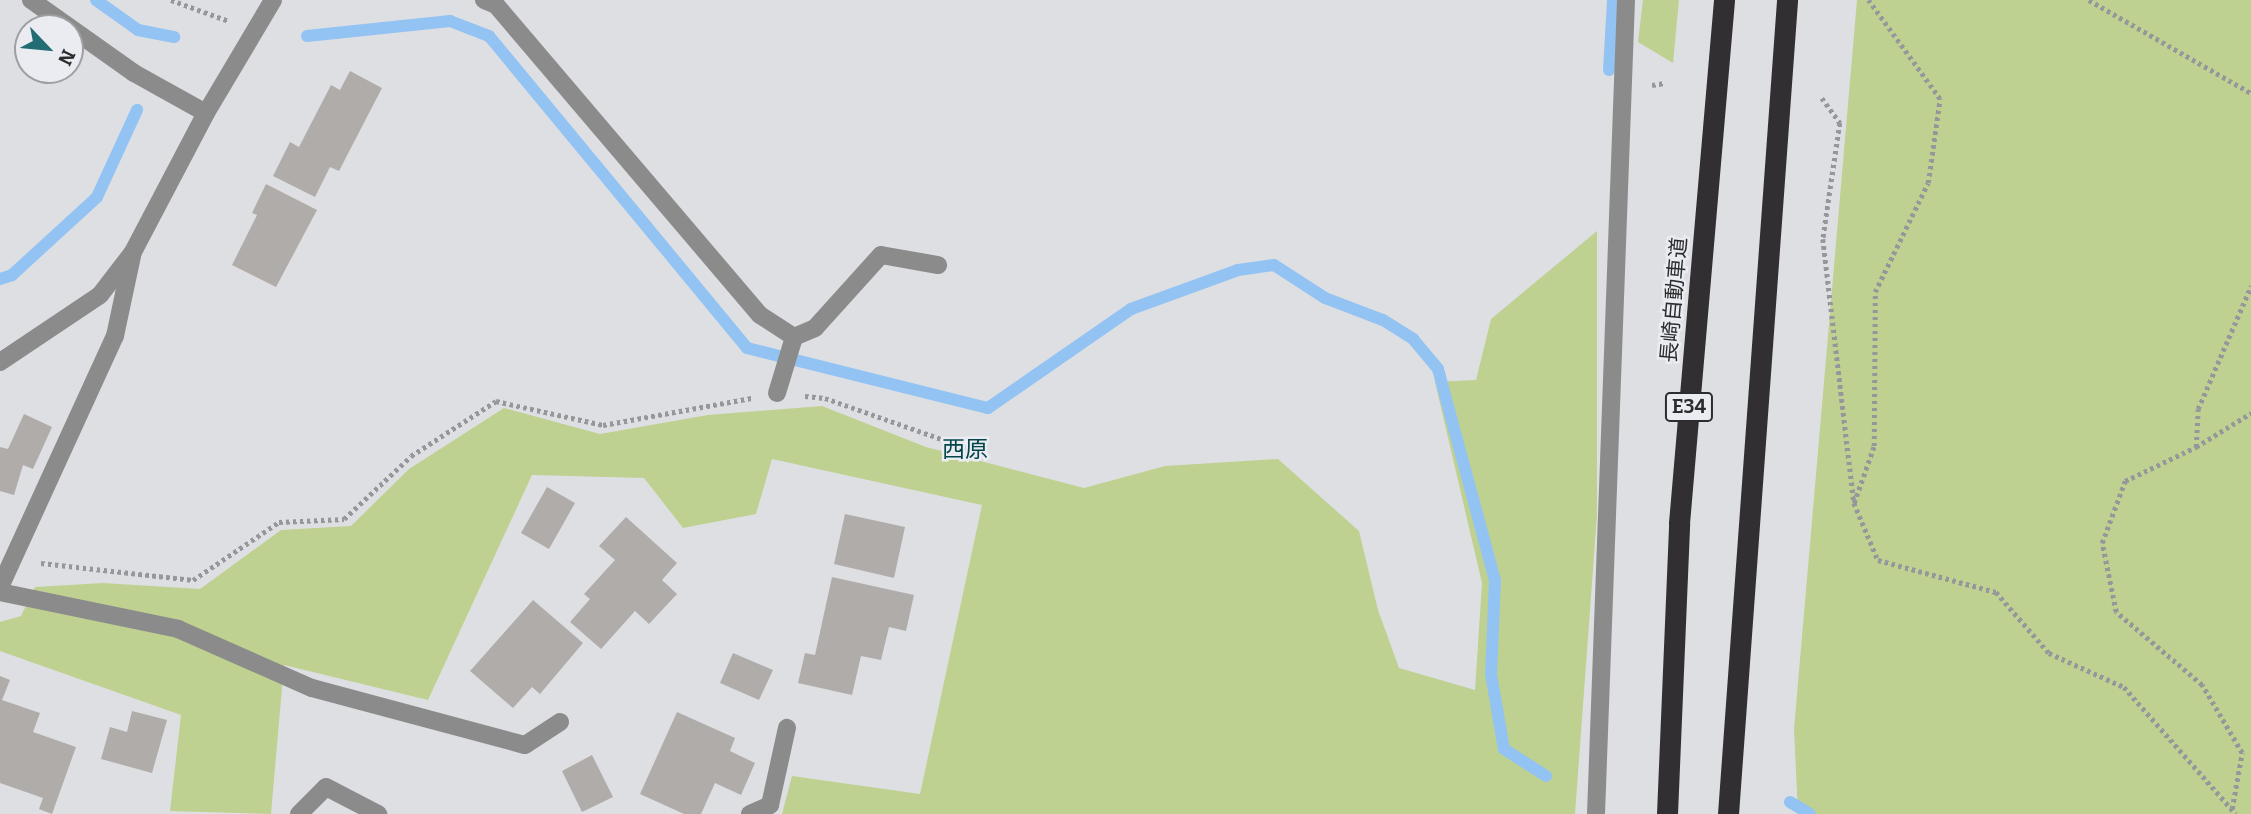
<!DOCTYPE html>
<html>
<head>
<meta charset="utf-8">
<style>
  body { margin:0 }
  #map { position:relative; width:2251px; height:814px; overflow:hidden; background:#dedfe3; font-family:Bitter,"Noto Sans JP",serif }
  div>[style] { position:absolute }
  .green>* { inset:0; background:#bfd190 }
  .stream>* { height:12px; margin:-6px; padding:0 6px; transform-origin:6px; border-radius:6px; background:#92c3f3 }
  .building>* { inset:0; background:#b0acaa }
  .path>* { height:4.5px; margin-top:-2.25px; transform-origin:0; background:repeating-linear-gradient(90deg,#96979a 0 3.5px,transparent 0 7px) }
  .minor>* { height:18px; margin:-9px; padding:0 9px; transform-origin:9px; border-radius:9px; background:#8c8b8c }
  .highway>* { height:21px; margin:-10.5px; padding:0 10.5px; transform-origin:10.5px; border-radius:10.5px; background:#312f32 }
  span { translate:-50% -50%; white-space:nowrap; text-align:center; line-height:1.15; -webkit-text-stroke:5px #ebecf1; paint-order:stroke }
  .shield-label span { padding:2px 5px; background:#ebecf1; border:2px solid; border-radius:5px; -webkit-text-stroke-width:0 }
  .shield-label { font-size:19px; color:#2b2c2d; font-weight:700 }
  .street-label { font-size:21px; color:#2b2c2d }
  .neighbourhood-label { font-size:23px; color:#02454b }
  .north { position:absolute; left:14px; top:14px; width:70px; height:70px; box-sizing:border-box; background:#ebecf1; border:2px solid #9e9fa3; border-radius:50%; rotate:116deg; font-size:19px; font-weight:700; line-height:28px; text-align:center; color:#2b2c2d }
  .north::after { content:''; display:block; margin:auto; width:24px; height:32px; background:#226d74; clip-path:polygon(50% 0,100% 100%,50% 72%,0 100%) }
</style>
</head>
<body>
<div id="map">
  <div class="green">
    <div style="clip-path:polygon(1643px 0,1679px 0,1673px 63px,1638px 42px)"></div>
    <div style="clip-path:polygon(1857px 0,2251px 0,2251px 814px,1798px 814px,1794px 729px)"></div>
    <div style="clip-path:polygon(1597px 231px,1597px 515px,1575px 814px,782px 814px,792px 776px,920px 794px,982px 505px,772px 459px,756px 514px,683px 528px,644px 478px,532px 475px,428px 700px,284px 665px,271px 814px,170px 811px,181px 715px,0 651px,0 622px,21px 616px,35px 587px,103px 583px,200px 589px,281px 530px,351px 526px,409px 469px,504px 408px,600px 434px,708px 415px,822px 406px,926px 447px,1084px 488px,1165px 466px,1278px 459px,1359px 531px,1378px 610px,1399px 668px,1475px 690px,1482px 583px,1435px 382px,1476px 380px,1491px 319px)"></div>
  </div>
  <div class="stream">
    <div style="left:96px;top:0;width:52px;rotate:35.5deg"></div>
    <div style="left:138px;top:30px;width:37px;rotate:11deg"></div>
    <div style="left:307px;top:36px;width:144px;rotate:-6deg"></div>
    <div style="left:450px;top:21px;width:42px;rotate:21deg"></div>
    <div style="left:489px;top:36px;width:405px;rotate:50.4deg"></div>
    <div style="left:747px;top:348px;width:248px;rotate:14deg"></div>
    <div style="left:988px;top:408px;width:174px;rotate:-34.7deg"></div>
    <div style="left:1131px;top:309px;width:114px;rotate:-20deg"></div>
    <div style="left:1238px;top:270px;width:36px;rotate:-8deg"></div>
    <div style="left:1274px;top:265px;width:61px;rotate:32.9deg"></div>
    <div style="left:1325px;top:298px;width:62px;rotate:20.8deg"></div>
    <div style="left:1383px;top:320px;width:36px;rotate:32deg"></div>
    <div style="left:1413px;top:339px;width:39px;rotate:50deg"></div>
    <div style="left:1438px;top:369px;width:219px;rotate:74.9deg"></div>
    <div style="left:1495px;top:580px;width:94px;rotate:92.4deg"></div>
    <div style="left:1491px;top:674px;width:76px;rotate:80.2deg"></div>
    <div style="left:1504px;top:749px;width:50px;rotate:32.7deg"></div>
    <div style="left:1609px;top:70px;width:70px;rotate:-86.7deg"></div>
    <div style="left:0;top:279px;width:13px;rotate:-18deg"></div>
    <div style="left:12px;top:275px;width:115px;rotate:-42.5deg"></div>
    <div style="left:97px;top:197px;width:96px;rotate:-65.3deg"></div>
    <div style="left:1790px;top:802px;width:23px;rotate:31deg"></div>
  </div>
  <div class="building">
    <div style="clip-path:polygon(350px 71px,382px 88px,339px 171px,330px 167px,315px 197px,273px 176px,290px 142px,299px 147px,331px 85px,340px 90px)"></div>
    <div style="clip-path:polygon(266px 184px,317px 210px,276px 287px,232px 265px,257px 215px,252px 213px)"></div>
    <div style="clip-path:polygon(24px 414px,52px 427px,33px 469px,23px 465px,14px 495px,0 491px,0 447px,8px 449px)"></div>
    <div style="clip-path:polygon(547px 487px,575px 503px,549px 549px,521px 533px)"></div>
    <div style="clip-path:polygon(845px 514px,905px 527px,894px 578px,834px 564px)"></div>
    <div style="clip-path:polygon(626px 517px,677px 563px,662px 580px,677px 594px,649px 624px,635px 611px,601px 649px,570px 622px,590px 599px,584px 594px,615px 560px,599px 546px)"></div>
    <div style="clip-path:polygon(832px 577px,914px 595px,906px 631px,889px 627px,881px 660px,861px 656px,852px 695px,798px 683px,805px 653px,815px 655px)"></div>
    <div style="clip-path:polygon(533px 600px,583px 643px,540px 694px,532px 687px,513px 708px,470px 671px)"></div>
    <div style="clip-path:polygon(733px 653px,773px 670px,759px 700px,720px 683px)"></div>
    <div style="clip-path:polygon(0 676px,10px 680px,2px 700px,40px 713px,33px 732px,76px 747px,52px 814px,39px 809px,43px 798px,0 783px)"></div>
    <div style="clip-path:polygon(132px 711px,167px 720px,152px 773px,101px 759px,110px 727px,127px 732px)"></div>
    <div style="clip-path:polygon(677px 712px,735px 738px,730px 751px,755px 763px,741px 795px,715px 783px,701px 814px,684px 814px,640px 794px)"></div>
    <div style="clip-path:polygon(592px 755px,613px 797px,582px 812px,562px 771px)"></div>
  </div>
  <div class="path">
    <div style="left:171px;top:0;width:62px;rotate:19.9deg"></div>
    <div style="left:2089px;top:0;width:187px;rotate:29.9deg"></div>
    <div style="left:1652px;top:85px;width:13px;rotate:-9deg"></div>
    <div style="left:1822px;top:98px;width:31px;rotate:54deg"></div>
    <div style="left:1840px;top:123px;width:117px;rotate:98.3deg"></div>
    <div style="left:1823px;top:239px;width:266px;rotate:83.3deg"></div>
    <div style="left:1854px;top:503px;width:62px;rotate:67.2deg"></div>
    <div style="left:1878px;top:560px;width:122px;rotate:15.2deg"></div>
    <div style="left:1996px;top:592px;width:81px;rotate:49deg"></div>
    <div style="left:2049px;top:653px;width:82px;rotate:24.4deg"></div>
    <div style="left:2124px;top:687px;width:169px;rotate:48.6deg"></div>
    <div style="left:805px;top:396px;width:20px;rotate:6deg"></div>
    <div style="left:825px;top:398px;width:154px;rotate:19.4deg"></div>
    <div style="left:2196px;top:447px;width:38px;rotate:-87deg"></div>
    <div style="left:2198px;top:409px;width:134px;rotate:-66.7deg"></div>
    <div style="left:1854px;top:503px;width:60px;rotate:-70.7deg"></div>
    <div style="left:1874px;top:446px;width:154px;rotate:-89.6deg"></div>
    <div style="left:1875px;top:292px;width:121px;rotate:-64.1deg"></div>
    <div style="left:1928px;top:183px;width:85px;rotate:-81.9deg"></div>
    <div style="left:1940px;top:99px;width:122px;rotate:-126deg"></div>
    <div style="left:41px;top:563px;width:153px;rotate:6.4deg"></div>
    <div style="left:193px;top:580px;width:104px;rotate:-34deg"></div>
    <div style="left:279px;top:522px;width:65px;rotate:-2.6deg"></div>
    <div style="left:344px;top:519px;width:92px;rotate:-43.2deg"></div>
    <div style="left:411px;top:456px;width:101px;rotate:-32.9deg"></div>
    <div style="left:496px;top:401px;width:110px;rotate:12.6deg"></div>
    <div style="left:603px;top:425px;width:151px;rotate:-10.3deg"></div>
    <div style="left:2232px;top:809px;width:57px;rotate:-79.9deg"></div>
    <div style="left:2242px;top:753px;width:79px;rotate:-120.5deg"></div>
    <div style="left:2202px;top:685px;width:113px;rotate:-139.7deg"></div>
    <div style="left:2116px;top:612px;width:70px;rotate:-101.5deg"></div>
    <div style="left:2102px;top:543px;width:66px;rotate:-69.6deg"></div>
    <div style="left:2125px;top:481px;width:79px;rotate:-25.6deg"></div>
    <div style="left:2196px;top:447px;width:65px;rotate:-31.7deg"></div>
  </div>
  <div class="minor">
    <div style="left:31px;top:0;width:126px;rotate:35.3deg"></div>
    <div style="left:134px;top:73px;width:82px;rotate:29.1deg"></div>
    <div style="left:484px;top:0;width:13px;rotate:23deg"></div>
    <div style="left:496px;top:5px;width:407px;rotate:49.6deg"></div>
    <div style="left:760px;top:315px;width:40px;rotate:32.9deg"></div>
    <div style="left:794px;top:337px;width:23px;rotate:-23deg"></div>
    <div style="left:815px;top:328px;width:98px;rotate:-47.9deg"></div>
    <div style="left:881px;top:255px;width:58px;rotate:10deg"></div>
    <div style="left:0;top:362px;width:120px;rotate:-33.8deg"></div>
    <div style="left:100px;top:295px;width:54px;rotate:-52.5deg"></div>
    <div style="left:133px;top:252px;width:157px;rotate:-62.3deg"></div>
    <div style="left:206px;top:113px;width:131px;rotate:-59.3deg"></div>
    <div style="left:777px;top:393px;width:59px;rotate:-73.1deg"></div>
    <div style="left:0;top:587px;width:276px;rotate:-65.4deg"></div>
    <div style="left:115px;top:336px;width:82px;rotate:-78deg"></div>
    <div style="left:0;top:592px;width:182px;rotate:11.7deg"></div>
    <div style="left:178px;top:629px;width:146px;rotate:23.8deg"></div>
    <div style="left:312px;top:688px;width:220px;rotate:15deg"></div>
    <div style="left:525px;top:745px;width:42px;rotate:-33.3deg"></div>
    <div style="left:299px;top:814px;width:38px;rotate:-45deg"></div>
    <div style="left:326px;top:787px;width:59px;rotate:27.4deg"></div>
    <div style="left:750px;top:814px;width:22px;rotate:-24deg"></div>
    <div style="left:770px;top:805px;width:79px;rotate:-77.6deg"></div>
    <div style="left:1596px;top:814px;width:815px;rotate:-87.89deg"></div>
  </div>
  <div class="highway">
    <div style="left:1667px;top:814px;width:291px;rotate:-87.6deg"></div>
    <div style="left:1679px;top:523px;width:525px;rotate:-85.08deg"></div>
    <div style="left:1728px;top:814px;width:816px;rotate:-85.85deg"></div>
  </div>
  <div class="shield-label">
    <span style="left:1689px;top:407px">E34</span>
  </div>
  <div class="street-label">
    <span style="left:1674px;top:300px;rotate:-85deg">長崎自動車道</span>
  </div>
  <div class="neighbourhood-label">
    <span style="left:965px;top:449px">西原</span>
  </div>
  <div class="north">N</div>
</div>
</body>
</html>
